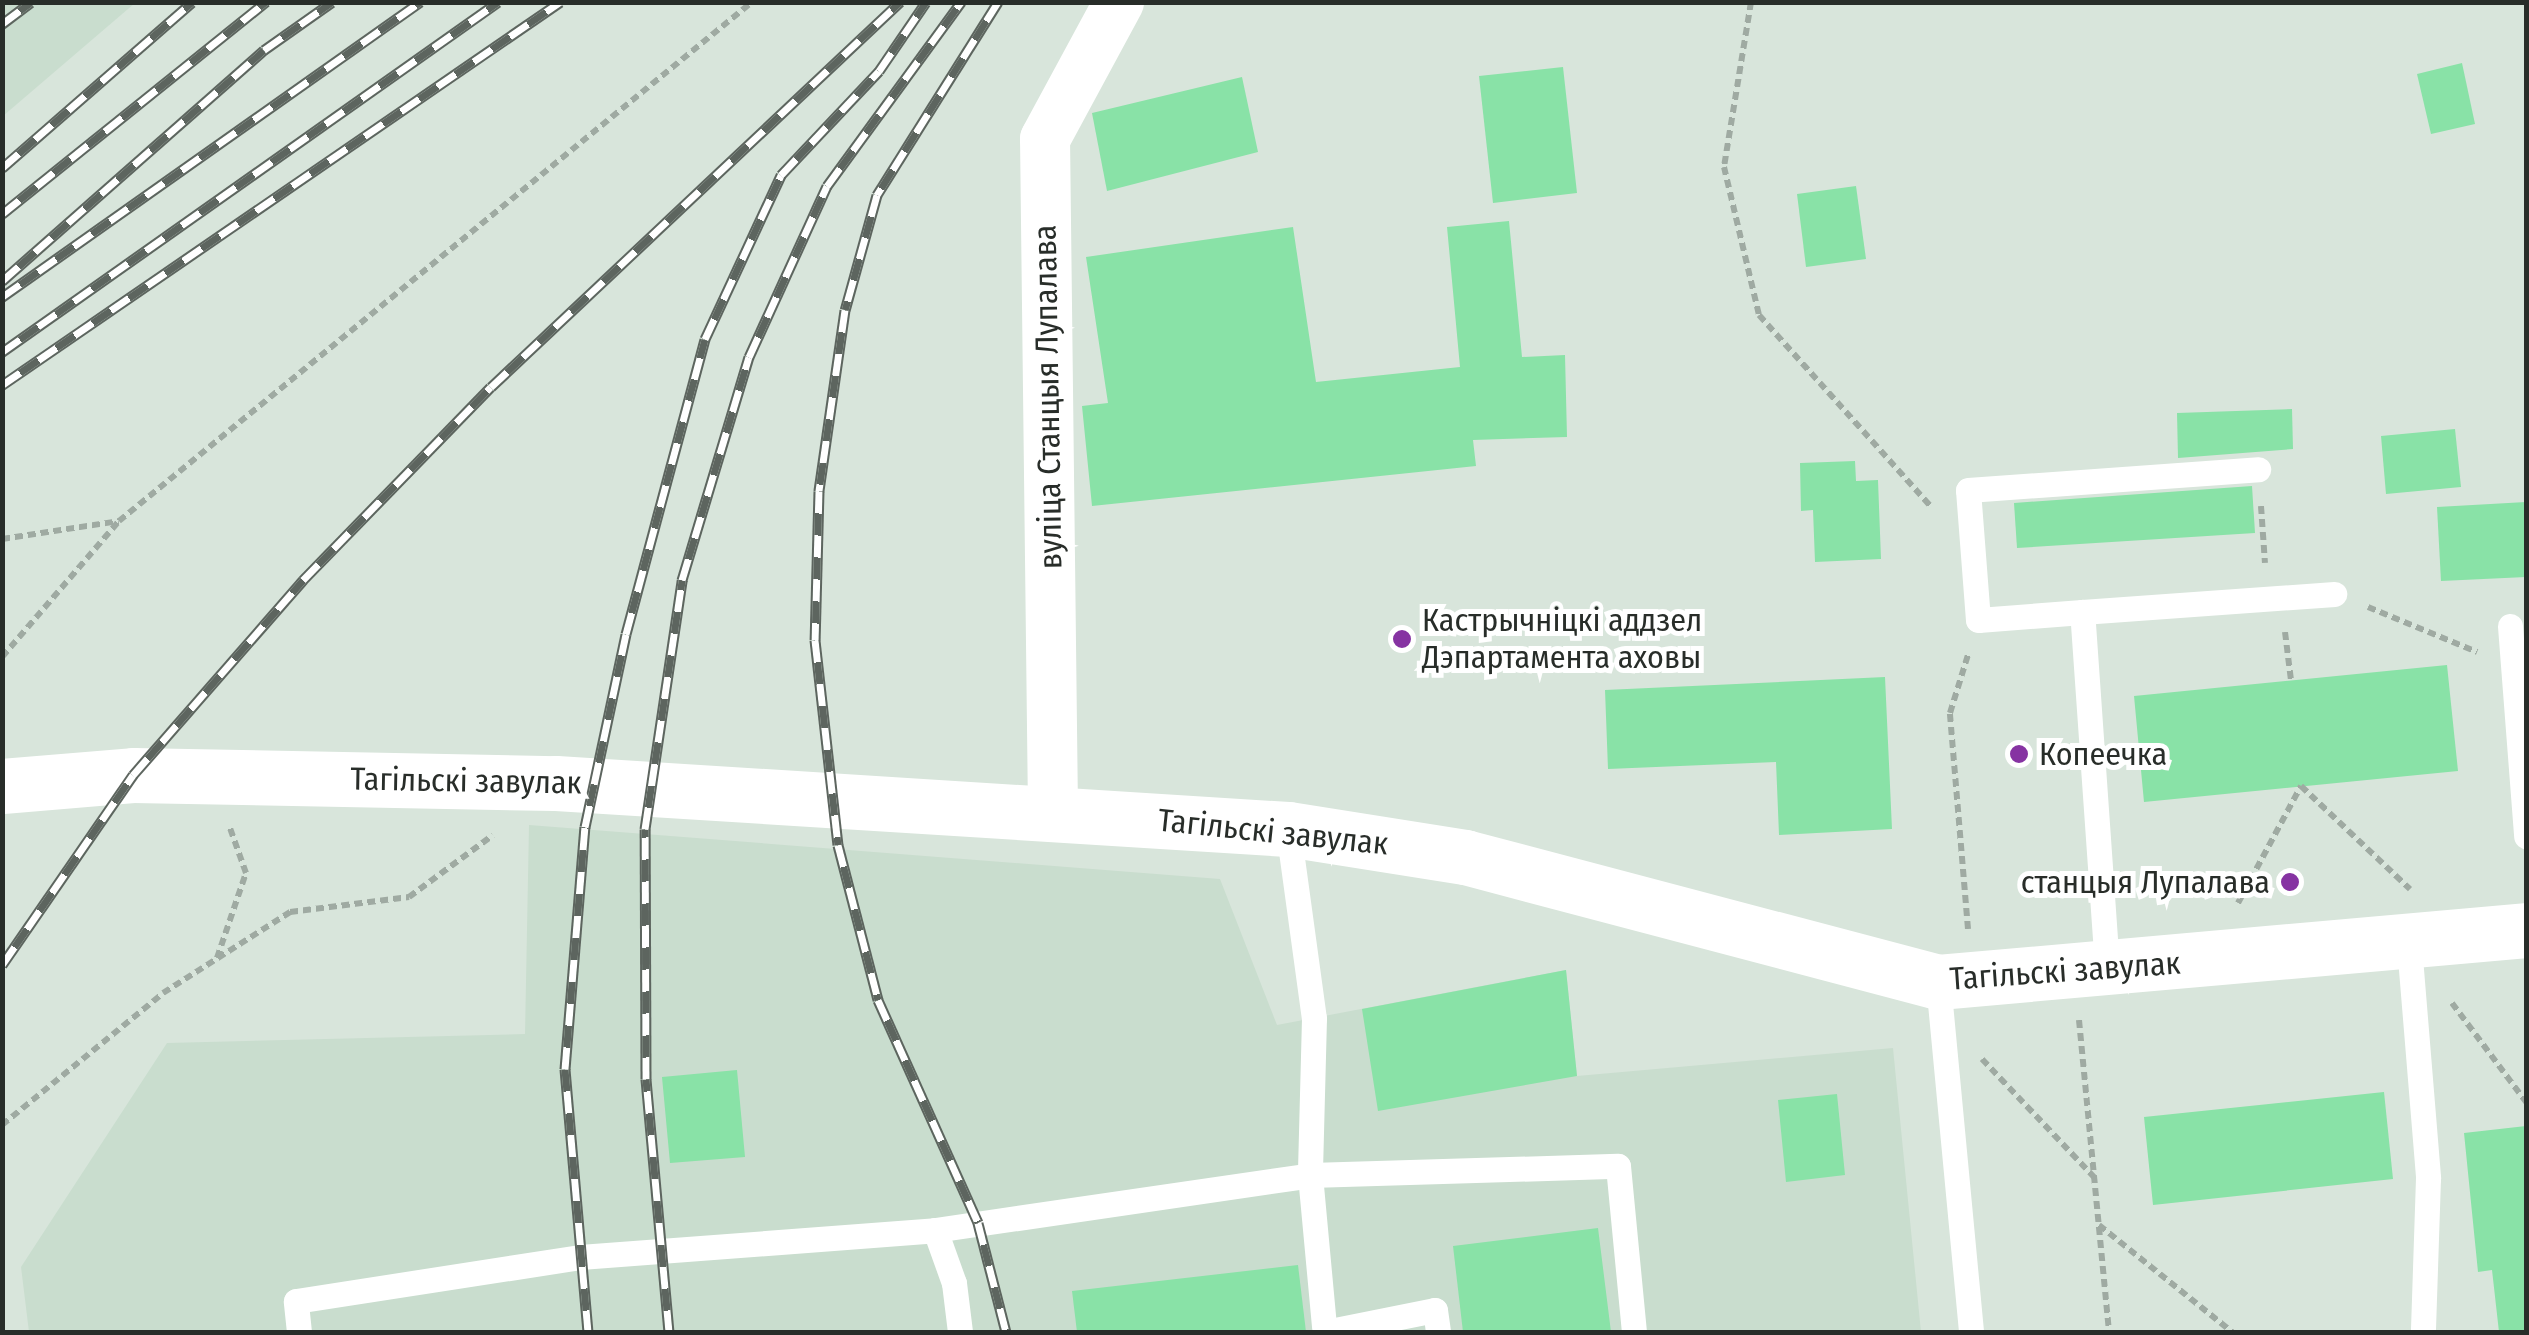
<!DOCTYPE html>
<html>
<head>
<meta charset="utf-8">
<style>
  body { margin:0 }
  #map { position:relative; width:2529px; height:1335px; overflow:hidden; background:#d8e5db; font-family:"Fira Sans Condensed",sans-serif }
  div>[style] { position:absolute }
  .built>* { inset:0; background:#c9ddce }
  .building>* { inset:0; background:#89e2a7 }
  .path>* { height:6px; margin-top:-3px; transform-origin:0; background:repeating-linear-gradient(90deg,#9faaa2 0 8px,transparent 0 13px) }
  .service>* { height:25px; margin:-12.5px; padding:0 12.5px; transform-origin:12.5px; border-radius:12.5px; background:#fff }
  .minor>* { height:50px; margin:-25px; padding:0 25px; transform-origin:25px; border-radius:25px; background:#fff }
  .secondary>* { height:55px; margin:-27.5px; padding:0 27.5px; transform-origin:27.5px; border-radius:27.5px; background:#fff }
  .rail>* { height:11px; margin-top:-5.5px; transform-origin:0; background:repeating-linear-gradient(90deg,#fff 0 22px,#5d655f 0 44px); box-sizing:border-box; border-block:2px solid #5d655f }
  .dots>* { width:28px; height:28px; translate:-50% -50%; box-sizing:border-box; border:5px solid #fff; border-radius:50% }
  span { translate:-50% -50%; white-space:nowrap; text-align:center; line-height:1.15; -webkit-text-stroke:10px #fff; paint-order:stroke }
  .street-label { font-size:32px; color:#282d29 }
  .poi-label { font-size:32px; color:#282d29 }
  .left { translate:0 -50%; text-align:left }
  .right { translate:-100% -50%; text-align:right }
  .frame { position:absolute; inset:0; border:5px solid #282d29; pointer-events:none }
</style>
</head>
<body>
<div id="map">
  <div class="built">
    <div style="clip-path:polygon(3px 2px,135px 2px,135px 3px,3px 116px)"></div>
    <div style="clip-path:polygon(529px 825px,1220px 879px,1277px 1025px,1566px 970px,1577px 1076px,1893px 1048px,1921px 1332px,29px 1332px,21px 1267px,167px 1043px,525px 1034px)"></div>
  </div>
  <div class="building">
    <div style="clip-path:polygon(2462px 63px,2475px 124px,2431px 134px,2417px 74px)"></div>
    <div style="clip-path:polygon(1563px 67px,1577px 193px,1493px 203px,1479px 76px)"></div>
    <div style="clip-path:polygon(1242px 77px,1258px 152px,1107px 191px,1092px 113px)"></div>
    <div style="clip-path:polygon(1856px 186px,1866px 259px,1806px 267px,1797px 194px)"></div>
    <div style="clip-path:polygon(1509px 221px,1522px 357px,1565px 355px,1567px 437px,1473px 440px,1476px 466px,1092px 506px,1082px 406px,1108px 403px,1086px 257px,1293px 227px,1316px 382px,1460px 367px,1447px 227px)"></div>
    <div style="clip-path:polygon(2292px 409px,2293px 449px,2178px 458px,2177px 413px)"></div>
    <div style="clip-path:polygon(2455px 429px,2461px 487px,2386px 494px,2381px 436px)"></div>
    <div style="clip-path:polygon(1855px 461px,1856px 481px,1878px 480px,1881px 559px,1815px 562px,1813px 510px,1801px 511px,1800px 463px)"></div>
    <div style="clip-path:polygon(2252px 486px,2255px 533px,2017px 548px,2014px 503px)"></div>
    <div style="clip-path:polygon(2526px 502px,2526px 577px,2441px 581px,2437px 507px)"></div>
    <div style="clip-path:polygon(2447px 665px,2458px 771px,2144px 802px,2134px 696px)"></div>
    <div style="clip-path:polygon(1885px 677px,1892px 829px,1779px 835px,1776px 762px,1608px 769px,1605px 690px)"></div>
    <div style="clip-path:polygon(1566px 970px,1577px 1076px,1378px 1111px,1362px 1009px)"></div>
    <div style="clip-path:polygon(737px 1070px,745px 1157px,670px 1163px,662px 1077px)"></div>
    <div style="clip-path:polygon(2384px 1092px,2393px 1179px,2153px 1205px,2144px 1117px)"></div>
    <div style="clip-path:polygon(1837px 1094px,1845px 1175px,1786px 1182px,1778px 1100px)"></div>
    <div style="clip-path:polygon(2526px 1126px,2526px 1332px,2499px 1332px,2492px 1270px,2478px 1272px,2464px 1133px)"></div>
    <div style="clip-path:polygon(1598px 1228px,1611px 1332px,1463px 1332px,1453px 1246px)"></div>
    <div style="clip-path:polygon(1298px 1265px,1306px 1332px,1077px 1332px,1072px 1291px)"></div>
  </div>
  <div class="path">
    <div style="left:1751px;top:2px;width:167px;rotate:99.3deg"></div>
    <div style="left:1724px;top:167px;width:152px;rotate:76.7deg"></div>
    <div style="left:1759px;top:315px;width:259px;rotate:48.1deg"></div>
    <div style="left:2261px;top:506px;width:57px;rotate:86deg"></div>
    <div style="left:2px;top:539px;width:118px;rotate:-8.7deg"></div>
    <div style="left:2368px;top:607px;width:118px;rotate:22.4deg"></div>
    <div style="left:2285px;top:632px;width:48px;rotate:82.9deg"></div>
    <div style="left:2px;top:657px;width:179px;rotate:-49.3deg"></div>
    <div style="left:119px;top:521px;width:819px;rotate:-39.35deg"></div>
    <div style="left:2238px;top:903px;width:133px;rotate:-61.7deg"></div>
    <div style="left:2301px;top:786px;width:150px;rotate:43.4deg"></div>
    <div style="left:1968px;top:929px;width:217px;rotate:-94.8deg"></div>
    <div style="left:1950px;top:713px;width:61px;rotate:-72.8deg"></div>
    <div style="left:217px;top:958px;width:90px;rotate:-71.2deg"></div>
    <div style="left:246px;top:873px;width:48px;rotate:-109.6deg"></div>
    <div style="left:2452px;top:1003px;width:124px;rotate:53.2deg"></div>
    <div style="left:2079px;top:1020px;width:313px;rotate:84.5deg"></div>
    <div style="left:1982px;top:1059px;width:163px;rotate:46.5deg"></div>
    <div style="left:2px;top:1125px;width:208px;rotate:-39.3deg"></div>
    <div style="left:163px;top:993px;width:151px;rotate:-32.5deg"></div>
    <div style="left:290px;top:912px;width:120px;rotate:-7.2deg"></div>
    <div style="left:409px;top:897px;width:104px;rotate:-36.4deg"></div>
    <div style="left:2099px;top:1225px;width:171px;rotate:38.8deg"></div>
  </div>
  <div class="service">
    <div style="left:2082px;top:612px;width:104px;rotate:175.6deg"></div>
    <div style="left:1978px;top:620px;width:130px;rotate:-94.4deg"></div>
    <div style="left:1968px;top:490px;width:291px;rotate:-4.1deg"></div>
    <div style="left:2510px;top:626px;width:211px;rotate:85.6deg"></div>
    <div style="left:1288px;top:829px;width:191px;rotate:82.2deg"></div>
    <div style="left:1314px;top:1018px;width:157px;rotate:91.5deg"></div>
    <div style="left:1310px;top:1175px;width:153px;rotate:84.7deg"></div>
    <div style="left:2409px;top:945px;width:234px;rotate:85.3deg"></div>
    <div style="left:2428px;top:1178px;width:154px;rotate:91.9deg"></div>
    <div style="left:2107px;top:967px;width:356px;rotate:-94deg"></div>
    <div style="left:2082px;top:612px;width:253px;rotate:-4.1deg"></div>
    <div style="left:1938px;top:982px;width:352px;rotate:84.6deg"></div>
    <div style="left:935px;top:1230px;width:56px;rotate:70.3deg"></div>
    <div style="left:954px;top:1283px;width:49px;rotate:83deg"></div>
    <div style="left:299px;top:1332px;width:31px;rotate:-96deg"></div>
    <div style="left:296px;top:1301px;width:287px;rotate:-8.8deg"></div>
    <div style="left:580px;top:1257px;width:356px;rotate:-4.3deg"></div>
    <div style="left:935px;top:1230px;width:379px;rotate:-8.3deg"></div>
    <div style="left:1310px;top:1175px;width:308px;rotate:-1.7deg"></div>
    <div style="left:1618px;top:1166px;width:167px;rotate:84.5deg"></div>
    <div style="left:1325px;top:1332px;width:112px;rotate:-11.3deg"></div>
    <div style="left:1435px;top:1310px;width:22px;rotate:82deg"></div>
  </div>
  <div class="minor">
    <div style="left:1053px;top:811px;width:672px;rotate:-90.68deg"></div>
    <div style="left:1045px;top:139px;width:156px;rotate:-61.6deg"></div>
  </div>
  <div class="secondary">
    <div style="left:2px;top:786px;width:131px;rotate:-4.8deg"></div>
    <div style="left:133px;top:775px;width:423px;rotate:1.1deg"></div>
    <div style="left:556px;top:783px;width:733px;rotate:3.6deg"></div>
    <div style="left:1288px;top:829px;width:179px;rotate:9deg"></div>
    <div style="left:1465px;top:857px;width:489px;rotate:14.8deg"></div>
    <div style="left:1938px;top:982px;width:590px;rotate:-5.05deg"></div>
  </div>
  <div class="rail">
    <div style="left:998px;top:2px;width:228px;rotate:122.1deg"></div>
    <div style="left:877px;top:195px;width:119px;rotate:105.5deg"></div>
    <div style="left:845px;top:310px;width:183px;rotate:98.2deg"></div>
    <div style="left:819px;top:491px;width:149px;rotate:91.5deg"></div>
    <div style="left:815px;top:640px;width:206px;rotate:83.6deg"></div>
    <div style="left:838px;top:845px;width:160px;rotate:75.5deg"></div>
    <div style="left:878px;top:1000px;width:244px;rotate:65.8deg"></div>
    <div style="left:978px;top:1223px;width:113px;rotate:75.6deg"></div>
    <div style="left:2px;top:24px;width:36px;rotate:-37deg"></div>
    <div style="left:2px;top:168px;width:252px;rotate:-41.1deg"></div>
    <div style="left:2px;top:214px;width:339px;rotate:-38.8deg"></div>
    <div style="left:2px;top:281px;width:349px;rotate:-41.4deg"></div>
    <div style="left:264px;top:50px;width:83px;rotate:-35.2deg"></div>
    <div style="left:2px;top:297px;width:512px;rotate:-35.21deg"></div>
    <div style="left:2px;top:352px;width:607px;rotate:-35.21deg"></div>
    <div style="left:2px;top:385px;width:677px;rotate:-34.46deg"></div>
    <div style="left:2px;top:965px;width:231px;rotate:-55.4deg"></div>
    <div style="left:133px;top:775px;width:259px;rotate:-48.9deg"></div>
    <div style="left:303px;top:580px;width:269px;rotate:-45.8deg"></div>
    <div style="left:491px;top:387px;width:562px;rotate:-43.27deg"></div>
    <div style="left:588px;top:1332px;width:264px;rotate:-95deg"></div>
    <div style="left:565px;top:1069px;width:243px;rotate:-85.3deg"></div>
    <div style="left:585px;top:827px;width:197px;rotate:-78deg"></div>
    <div style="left:626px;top:634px;width:305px;rotate:-75deg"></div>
    <div style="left:705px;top:339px;width:181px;rotate:-65.1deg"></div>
    <div style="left:781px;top:175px;width:143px;rotate:-46.7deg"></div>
    <div style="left:879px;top:71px;width:83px;rotate:-55.7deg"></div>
    <div style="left:669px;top:1332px;width:254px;rotate:-95.2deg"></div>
    <div style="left:646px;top:1079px;width:250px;rotate:-90.2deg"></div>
    <div style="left:645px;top:829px;width:252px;rotate:-81.5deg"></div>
    <div style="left:682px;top:580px;width:233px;rotate:-73.3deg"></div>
    <div style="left:749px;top:357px;width:188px;rotate:-65.5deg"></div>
    <div style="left:827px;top:186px;width:228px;rotate:-53.9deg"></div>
  </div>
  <div class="dots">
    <div style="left:1402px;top:639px;background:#8633a2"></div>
    <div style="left:2019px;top:754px;background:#8633a2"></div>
    <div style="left:2290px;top:882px;background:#8633a2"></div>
  </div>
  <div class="street-label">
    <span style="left:1048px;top:397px;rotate:-91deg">вуліца Станцыя Лупалава</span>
    <span style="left:466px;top:781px;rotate:1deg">Тагільскі завулак</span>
    <span style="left:1273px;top:832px;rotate:6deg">Тагільскі завулак</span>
    <span style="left:2065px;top:971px;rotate:-4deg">Тагільскі завулак</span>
  </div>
  <div class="poi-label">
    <span class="left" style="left:1422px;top:639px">Кастрычніцкі аддзел<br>Дэпартамента аховы</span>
    <span class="left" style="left:2039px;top:754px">Копеечка</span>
    <span class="right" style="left:2270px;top:882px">станцыя Лупалава</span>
  </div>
  <div class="frame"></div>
</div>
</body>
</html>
